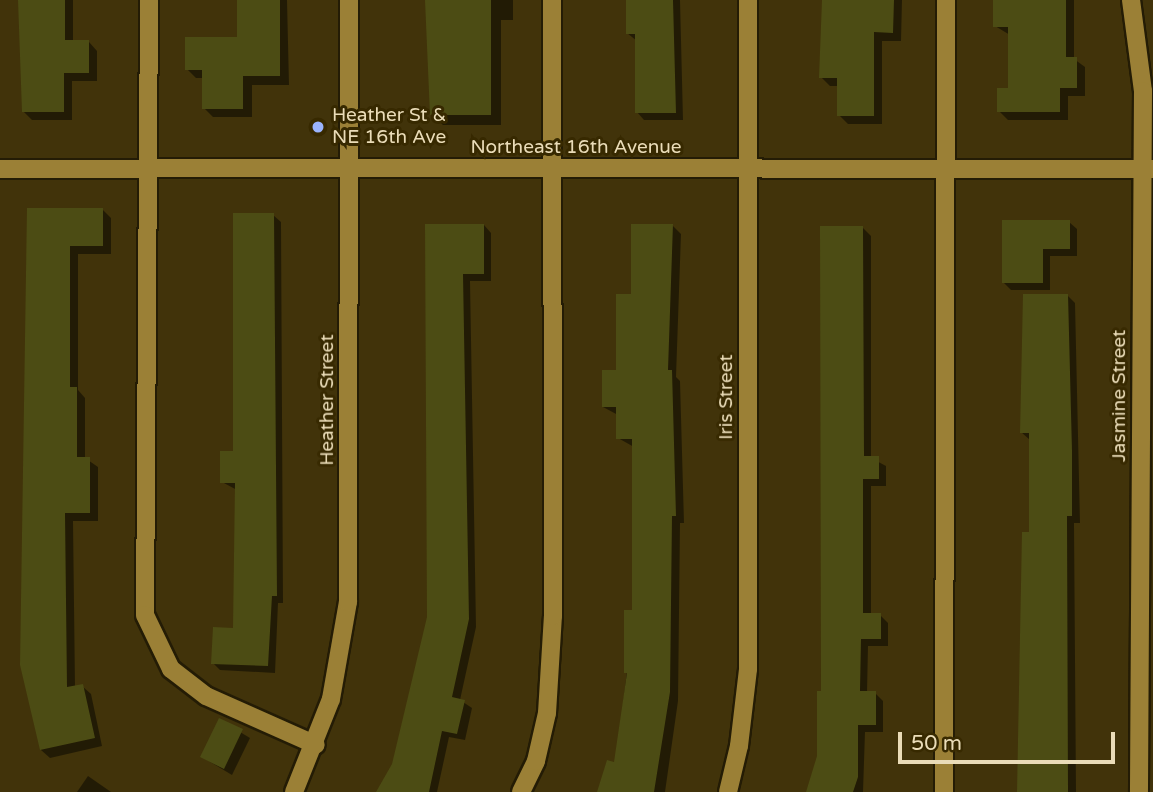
<!DOCTYPE html>
<html>
<head>
<meta charset="utf-8">
<style>
  body { margin:0 }
  #map { position:relative; width:1153px; height:792px; overflow:hidden; background:#41330a; font-family:"Varela Round",sans-serif }
  div>[style] { position:absolute }
  .shadow>* { inset:0; background:#0007 }
  .building>* { inset:0; background:#4c4c14 }
  .roads { filter:drop-shadow(2px 0 #241c05) drop-shadow(-2px 0 #241c05) drop-shadow(0 2px #241c05) drop-shadow(0 -2px #241c05) }
  .lane>* { height:18px; margin:-9px; padding:0 9px; transform-origin:9px; border-radius:9px; background:#9b8036 }
  .street>* { height:18px; margin:-9px; padding:0 9px; transform-origin:9px; border-radius:9px; background:#9b8036 }
  .secondary>* { height:18px; margin:-9px; padding:0 9px; transform-origin:9px; border-radius:9px; background:#9b8036 }
  .dots>* { width:19px; height:19px; translate:-50% -50%; box-sizing:border-box; border:4px solid #372900; border-radius:50% }
  span { translate:-50% -50%; white-space:nowrap; text-align:center; line-height:1.15; -webkit-text-stroke:6px #372900; paint-order:stroke }
  .poi-label { font-size:19px; color:#eadcb8 }
  .left { translate:0 -50%; text-align:left }
  .street-label { font-size:19px; color:#eadcb8 }
  .scale { position:absolute; left:898px; top:732px; width:217px; height:32px; box-sizing:border-box; border:4px solid #eadcb8; border-top:0; padding-left:9px; font-size:21px; line-height:24px; white-space:nowrap; color:#eadcb8; -webkit-text-stroke:5px #372900; paint-order:stroke }
</style>
</head>
<body>
<div id="map">
  <div class="shadow">
    <div style="clip-path:polygon(21px 0,73px 0,73px 42px,89px 42px,97px 51px,97px 81px,72px 81px,72px 120px,32px 120px,23px 111px)"></div>
    <div style="clip-path:polygon(239px 0,287px 0,289px 85px,252px 85px,252px 117px,213px 117px,204px 108px,204px 78px,196px 78px,187px 69px,239px 39px)"></div>
    <div style="clip-path:polygon(428px 0,513px 0,513px 20px,501px 20px,501px 125px,443px 125px,432px 114px)"></div>
    <div style="clip-path:polygon(627px 0,680px 0,683px 120px,644px 120px,637px 112px,637px 41px,627px 33px)"></div>
    <div style="clip-path:polygon(823px 0,902px 0,901px 41px,882px 41px,882px 124px,848px 124px,839px 115px,839px 86px,830px 86px,821px 77px)"></div>
    <div style="clip-path:polygon(995px 0,1074px 0,1074px 59px,1085px 67px,1085px 96px,1068px 96px,1068px 120px,1008px 120px,999px 111px,1010px 89px,1010px 35px,995px 26px)"></div>
    <div style="clip-path:polygon(28px 209px,102px 209px,111px 218px,111px 254px,78px 254px,78px 390px,85px 398px,85px 458px,98px 467px,98px 521px,73px 521px,75px 687px,82px 686px,91px 694px,102px 746px,50px 758px,41px 750px)"></div>
    <div style="clip-path:polygon(273px 215px,281px 222px,283px 603px,278px 603px,275px 673px,220px 670px,213px 663px,234px 629px,237px 490px,222px 482px,234px 453px)"></div>
    <div style="clip-path:polygon(1069px 222px,1077px 229px,1077px 256px,1050px 256px,1050px 290px,1011px 290px,1003px 282px)"></div>
    <div style="clip-path:polygon(427px 225px,484px 225px,491px 233px,491px 281px,470px 281px,476px 627px,460px 700px,472px 708px,465px 740px,449px 737px,437px 792px,378px 792px,394px 764px,429px 617px)"></div>
    <div style="clip-path:polygon(672px 225px,681px 234px,676px 377px,680px 381px,684px 523px,680px 523px,678px 701px,665px 792px,599px 792px,616px 764px,634px 612px,634px 447px,618px 438px,618px 415px,603px 407px,618px 372px,633px 295px)"></div>
    <div style="clip-path:polygon(863px 228px,871px 236px,871px 458px,886px 466px,886px 486px,871px 486px,871px 615px,880px 615px,888px 623px,888px 646px,868px 646px,867px 693px,875px 693px,883px 701px,883px 732px,865px 732px,863px 792px,808px 792px,819px 757px,824px 602px)"></div>
    <div style="clip-path:polygon(1067px 295px,1075px 303px,1080px 523px,1074px 523px,1076px 792px,1019px 792px,1023px 533px,1031px 533px,1030px 440px,1021px 432px)"></div>
    <div style="clip-path:polygon(220px 720px,250px 738px,232px 775px,202px 757px)"></div>
    <div style="clip-path:polygon(88px 776px,111px 792px,77px 792px)"></div>
  </div>
  <div class="building">
    <div style="clip-path:polygon(18px 0,65px 0,65px 40px,89px 40px,89px 73px,64px 73px,64px 112px,22px 112px)"></div>
    <div style="clip-path:polygon(237px 0,280px 0,280px 76px,243px 76px,243px 109px,202px 109px,202px 70px,185px 70px,185px 37px,237px 37px)"></div>
    <div style="clip-path:polygon(425px 0,491px 0,491px 115px,430px 115px)"></div>
    <div style="clip-path:polygon(626px 0,673px 0,676px 113px,635px 113px,635px 34px,626px 34px)"></div>
    <div style="clip-path:polygon(822px 0,894px 0,893px 33px,874px 32px,874px 116px,837px 116px,837px 78px,819px 78px)"></div>
    <div style="clip-path:polygon(993px 0,1066px 0,1066px 57px,1077px 57px,1077px 88px,1060px 88px,1060px 112px,997px 112px,997px 88px,1008px 88px,1008px 27px,993px 27px)"></div>
    <div style="clip-path:polygon(27px 208px,103px 208px,103px 246px,70px 246px,70px 387px,77px 387px,77px 457px,90px 457px,90px 513px,65px 513px,67px 687px,83px 684px,95px 738px,40px 750px,20px 665px)"></div>
    <div style="clip-path:polygon(233px 213px,274px 213px,277px 596px,272px 596px,268px 666px,211px 664px,213px 627px,233px 628px,235px 483px,220px 483px,220px 451px,233px 451px)"></div>
    <div style="clip-path:polygon(1002px 220px,1070px 220px,1070px 249px,1043px 249px,1043px 283px,1002px 283px)"></div>
    <div style="clip-path:polygon(425px 224px,484px 224px,484px 274px,463px 274px,469px 619px,452px 697px,465px 700px,457px 734px,442px 731px,429px 792px,376px 792px,392px 764px,427px 617px)"></div>
    <div style="clip-path:polygon(631px 224px,673px 224px,668px 370px,672px 370px,676px 516px,672px 516px,670px 692px,654px 792px,597px 792px,607px 760px,614px 762px,627px 673px,624px 673px,624px 610px,632px 610px,632px 439px,616px 439px,616px 407px,602px 407px,602px 370px,616px 370px,616px 294px,631px 294px)"></div>
    <div style="clip-path:polygon(820px 226px,863px 226px,864px 456px,879px 456px,879px 479px,863px 479px,863px 613px,881px 613px,881px 639px,861px 639px,860px 691px,876px 691px,876px 725px,858px 725px,858px 777px,853px 792px,806px 792px,817px 756px,817px 691px,821px 691px)"></div>
    <div style="clip-path:polygon(1023px 294px,1068px 294px,1072px 451px,1072px 516px,1067px 516px,1068px 792px,1017px 792px,1022px 532px,1029px 532px,1029px 433px,1020px 433px)"></div>
    <div style="clip-path:polygon(219px 718px,243px 729px,224px 769px,200px 757px)"></div>
  </div>
  <div class="roads">
    <div class="lane">
      <div style="left:149px;top:0;width:615px;rotate:90.37deg"></div>
      <div style="left:145px;top:615px;width:60px;rotate:64.3deg"></div>
      <div style="left:171px;top:669px;width:44px;rotate:37.6deg"></div>
      <div style="left:206px;top:696px;width:120px;rotate:24deg"></div>
      <div style="left:521px;top:792px;width:34px;rotate:-64deg"></div>
      <div style="left:536px;top:761px;width:49px;rotate:-77.1deg"></div>
      <div style="left:547px;top:713px;width:97px;rotate:-86.5deg"></div>
      <div style="left:553px;top:616px;width:616px;rotate:-90.09deg"></div>
      <div style="left:944px;top:792px;width:792px;rotate:-89.86deg"></div>
    </div>
    <div class="street">
      <div style="left:1131px;top:0;width:92px;rotate:82.5deg"></div>
      <div style="left:1143px;top:91px;width:701px;rotate:90.33deg"></div>
      <div style="left:0;top:169px;width:349px;rotate:-0.2deg"></div>
      <div style="left:728px;top:792px;width:47px;rotate:-76.6deg"></div>
      <div style="left:739px;top:746px;width:78px;rotate:-83.3deg"></div>
      <div style="left:748px;top:669px;width:669px;rotate:-90deg"></div>
    </div>
    <div class="secondary">
      <div style="left:349px;top:168px;width:804px;rotate:0.07deg"></div>
      <div style="left:294px;top:792px;width:100px;rotate:-68.3deg"></div>
      <div style="left:331px;top:699px;width:98px;rotate:-80.1deg"></div>
      <div style="left:348px;top:602px;width:602px;rotate:-89.9deg"></div>
    </div>
  </div>
  <div class="dots">
    <div style="left:318px;top:127px;background:#9bb4fd"></div>
  </div>
  <div class="poi-label">
    <span class="left" style="left:332px;top:127px">Heather St &amp;<br>NE 16th Ave</span>
  </div>
  <div class="street-label">
    <span style="left:576px;top:148px">Northeast 16th Avenue</span>
    <span style="left:1120px;top:396px;rotate:-90deg">Jasmine Street</span>
    <span style="left:727px;top:397px;rotate:-90deg">Iris Street</span>
    <span style="left:328px;top:400px;rotate:-90deg">Heather Street</span>
  </div>
  <div class="scale">50 m</div>
</div>
</body>
</html>
